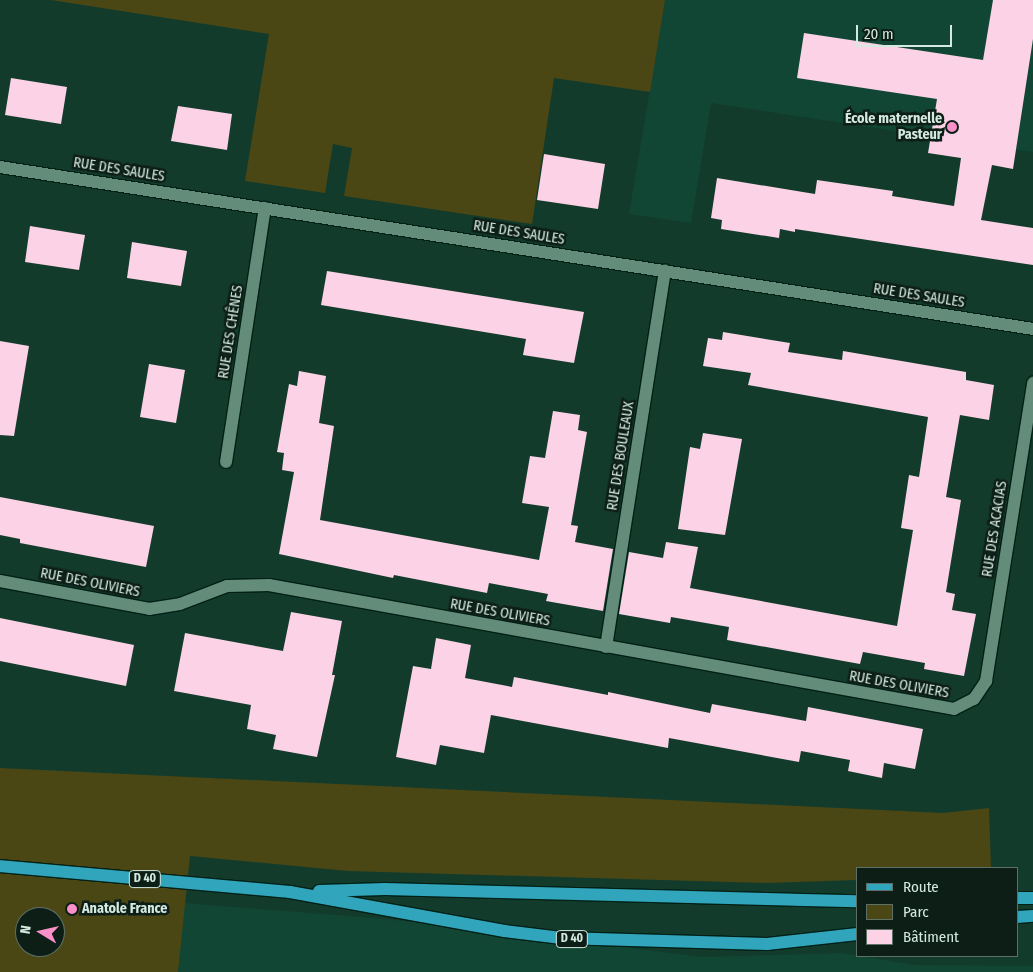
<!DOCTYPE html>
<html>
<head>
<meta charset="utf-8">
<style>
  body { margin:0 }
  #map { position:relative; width:1033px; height:972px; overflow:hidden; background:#123b2c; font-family:"Fira Sans Condensed",sans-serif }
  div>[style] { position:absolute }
  .built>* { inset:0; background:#124634 }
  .green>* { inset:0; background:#4a4715 }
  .building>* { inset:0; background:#fbd2e6 }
  .roads { filter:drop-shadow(1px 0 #022016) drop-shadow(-1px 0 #022016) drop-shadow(0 1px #022016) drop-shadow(0 -1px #022016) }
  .minor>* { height:12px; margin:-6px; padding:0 6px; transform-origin:6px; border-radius:6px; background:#638c7a }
  .major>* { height:12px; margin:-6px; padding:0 6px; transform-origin:6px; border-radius:6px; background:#30a5bb }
  .dots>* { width:14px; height:14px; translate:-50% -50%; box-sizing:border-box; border:2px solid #0d1e17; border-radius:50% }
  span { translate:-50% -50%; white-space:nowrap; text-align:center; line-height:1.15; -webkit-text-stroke:5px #0d1e17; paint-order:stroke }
  .shield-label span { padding:1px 4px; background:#0d1e17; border:1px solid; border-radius:4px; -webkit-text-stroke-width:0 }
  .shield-label { font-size:12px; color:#d4eae0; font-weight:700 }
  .poi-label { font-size:14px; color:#d4eae0; font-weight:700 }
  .right { translate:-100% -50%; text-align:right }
  .left { translate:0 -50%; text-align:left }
  .street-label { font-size:14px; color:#d4eae0 }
  .legend { position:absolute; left:856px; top:867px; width:162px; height:90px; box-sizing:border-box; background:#0d1e17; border:1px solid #5d7067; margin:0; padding:6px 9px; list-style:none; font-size:15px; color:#d4eae0 }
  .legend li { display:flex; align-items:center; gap:10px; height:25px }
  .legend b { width:25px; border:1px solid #5d7067 }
  .north { position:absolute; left:15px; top:907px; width:50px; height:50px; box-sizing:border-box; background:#0d1e17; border:1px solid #5d7067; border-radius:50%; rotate:279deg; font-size:14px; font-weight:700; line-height:20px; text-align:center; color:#d4eae0 }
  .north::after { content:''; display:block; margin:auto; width:18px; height:22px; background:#f990ca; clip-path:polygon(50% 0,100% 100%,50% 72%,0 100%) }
  .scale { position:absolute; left:856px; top:25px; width:96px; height:22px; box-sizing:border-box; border:2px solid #d4eae0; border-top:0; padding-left:6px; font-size:15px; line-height:18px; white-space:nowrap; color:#d4eae0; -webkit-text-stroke:4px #0d1e17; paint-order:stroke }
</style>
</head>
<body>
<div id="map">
  <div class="built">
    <div style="clip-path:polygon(665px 0,1033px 0,1033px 152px,711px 103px,691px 223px,629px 214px)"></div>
    <div style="clip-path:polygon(183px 903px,386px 919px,703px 957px,842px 953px,914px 965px,1033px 966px,1033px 972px,178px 972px)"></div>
  </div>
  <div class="green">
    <div style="clip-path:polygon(51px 0,665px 0,650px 92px,554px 78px,532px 224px,344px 196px,352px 148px,333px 144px,325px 193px,245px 181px,269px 34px)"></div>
    <div style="clip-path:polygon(evenodd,0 768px,943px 813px,989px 808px,991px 868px,857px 868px,857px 880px,767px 883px,348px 871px,190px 856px,178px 972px,0 972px,0 768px,25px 917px,55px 917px,55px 947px,25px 947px,25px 917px)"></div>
  </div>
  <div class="building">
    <div style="clip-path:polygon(993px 0,1033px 0,1033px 39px,1013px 169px,992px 165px,981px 220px,1033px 228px,1033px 265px,795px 229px,795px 232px,780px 229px,779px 238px,721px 229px,722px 220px,711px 218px,717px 178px,815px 194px,817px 180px,893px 191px,892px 196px,954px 206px,961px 158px,928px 153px,937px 99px,797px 78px,804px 33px,983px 60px)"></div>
    <div style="clip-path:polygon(11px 78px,67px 87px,61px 124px,5px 115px)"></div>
    <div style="clip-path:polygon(178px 106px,232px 114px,227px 150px,171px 141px)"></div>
    <div style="clip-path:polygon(544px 154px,605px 164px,598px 209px,537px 200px)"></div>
    <div style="clip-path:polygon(30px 226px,85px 235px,79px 270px,25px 262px)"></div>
    <div style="clip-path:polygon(132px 242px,187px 251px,181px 286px,127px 278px)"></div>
    <div style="clip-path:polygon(327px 271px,584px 312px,574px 363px,523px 355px,526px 339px,321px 305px)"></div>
    <div style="clip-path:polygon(723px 332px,790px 343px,788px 352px,842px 360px,843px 351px,966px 372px,966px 380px,994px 385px,989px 420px,960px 415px,946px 497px,961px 500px,946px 592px,955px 594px,952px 610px,976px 614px,964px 676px,924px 669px,925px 663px,863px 652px,860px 664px,727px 640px,729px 627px,671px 617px,670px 623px,619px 614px,629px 552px,663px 558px,666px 542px,698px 547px,690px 588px,897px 626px,913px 530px,901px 528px,909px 475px,919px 477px,928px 417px,748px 385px,751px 373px,703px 366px,708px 338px,722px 340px)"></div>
    <div style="clip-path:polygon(0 341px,29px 346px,14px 436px,0 435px)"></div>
    <div style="clip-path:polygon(149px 364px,185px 370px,176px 423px,140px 417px)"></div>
    <div style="clip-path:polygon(299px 371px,326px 376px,319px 423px,334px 426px,320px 520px,539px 560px,549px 507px,522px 503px,530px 456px,545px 458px,553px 411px,580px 415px,578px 430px,587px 432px,571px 525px,578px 526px,575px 542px,613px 549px,603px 611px,546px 601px,548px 594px,489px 583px,487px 593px,394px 575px,393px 578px,279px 554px,294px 472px,282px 470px,284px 453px,277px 452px,289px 384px,297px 386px)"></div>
    <div style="clip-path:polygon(703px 433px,742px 439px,725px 535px,678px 529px,690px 447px,700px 449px)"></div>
    <div style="clip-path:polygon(0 497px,154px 526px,146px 567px,20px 543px,20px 539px,0 535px)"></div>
    <div style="clip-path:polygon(291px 612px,342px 621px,332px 675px,335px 675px,317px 757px,273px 749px,276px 735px,247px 729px,251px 705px,174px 691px,185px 633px,283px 651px)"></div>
    <div style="clip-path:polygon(0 618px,134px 645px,126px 686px,0 661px)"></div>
    <div style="clip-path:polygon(436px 638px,471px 645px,465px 678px,512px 687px,514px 677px,608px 695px,608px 692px,710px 713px,712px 704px,806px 721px,808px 707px,923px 729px,915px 769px,884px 763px,882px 778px,848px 771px,850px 760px,801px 751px,799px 762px,669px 738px,668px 748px,491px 715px,484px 753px,440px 745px,436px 765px,396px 757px,413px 666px,431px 669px)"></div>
  </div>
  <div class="roads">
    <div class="minor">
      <div style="left:0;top:167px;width:1046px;rotate:8.91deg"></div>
      <div style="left:226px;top:462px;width:257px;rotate:-81.3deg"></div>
      <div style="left:0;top:581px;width:152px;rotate:10.6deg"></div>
      <div style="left:149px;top:609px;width:31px;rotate:-9deg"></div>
      <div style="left:180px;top:604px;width:50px;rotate:-21deg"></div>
      <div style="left:227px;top:586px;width:42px;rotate:-1.4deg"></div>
      <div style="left:269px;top:585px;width:696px;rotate:10.26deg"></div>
      <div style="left:954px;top:709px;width:22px;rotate:-27deg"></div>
      <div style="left:974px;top:699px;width:22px;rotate:-56deg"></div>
      <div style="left:986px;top:681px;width:302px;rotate:-81deg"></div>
      <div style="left:606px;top:647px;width:381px;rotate:-81.1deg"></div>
    </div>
    <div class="major">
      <div style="left:0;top:866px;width:291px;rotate:5.1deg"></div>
      <div style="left:290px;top:892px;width:218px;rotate:10.3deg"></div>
      <div style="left:504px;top:931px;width:58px;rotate:6.9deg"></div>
      <div style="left:562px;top:938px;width:205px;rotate:1.7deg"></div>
      <div style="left:767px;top:944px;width:91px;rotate:-6.3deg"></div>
      <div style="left:319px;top:891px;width:66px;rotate:-1.7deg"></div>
      <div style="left:385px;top:889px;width:472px;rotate:1.5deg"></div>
      <div style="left:1017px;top:898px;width:16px"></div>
      <div style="left:1017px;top:917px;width:16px;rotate:-4deg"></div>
    </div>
  </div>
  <div class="dots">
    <div style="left:952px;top:127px;background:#f990ca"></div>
    <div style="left:72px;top:909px;background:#f990ca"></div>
  </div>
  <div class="shield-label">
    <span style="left:145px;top:879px">D 40</span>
    <span style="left:572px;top:939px">D 40</span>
  </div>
  <div class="poi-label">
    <span class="right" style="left:942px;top:127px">École maternelle<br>Pasteur</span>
    <span class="left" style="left:82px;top:909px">Anatole France</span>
  </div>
  <div class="street-label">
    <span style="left:119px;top:170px;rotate:9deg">RUE DES SAULES</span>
    <span style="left:519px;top:233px;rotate:9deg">RUE DES SAULES</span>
    <span style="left:919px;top:296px;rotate:9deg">RUE DES SAULES</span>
    <span style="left:231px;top:332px;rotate:-81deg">RUE DES CHÊNES</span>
    <span style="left:621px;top:456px;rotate:-81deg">RUE DES BOULEAUX</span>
    <span style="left:995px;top:529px;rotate:-81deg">RUE DES ACACIAS</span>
    <span style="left:90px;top:583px;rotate:11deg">RUE DES OLIVIERS</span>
    <span style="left:500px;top:613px;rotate:10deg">RUE DES OLIVIERS</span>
    <span style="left:899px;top:685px;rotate:10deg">RUE DES OLIVIERS</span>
  </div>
  <ul class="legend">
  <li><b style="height:6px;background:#30a5bb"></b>Route</li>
  <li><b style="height:14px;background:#4a4715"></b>Parc</li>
  <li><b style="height:14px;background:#fbd2e6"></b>Bâtiment</li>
  </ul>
  <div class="north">N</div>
  <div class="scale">20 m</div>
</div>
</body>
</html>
